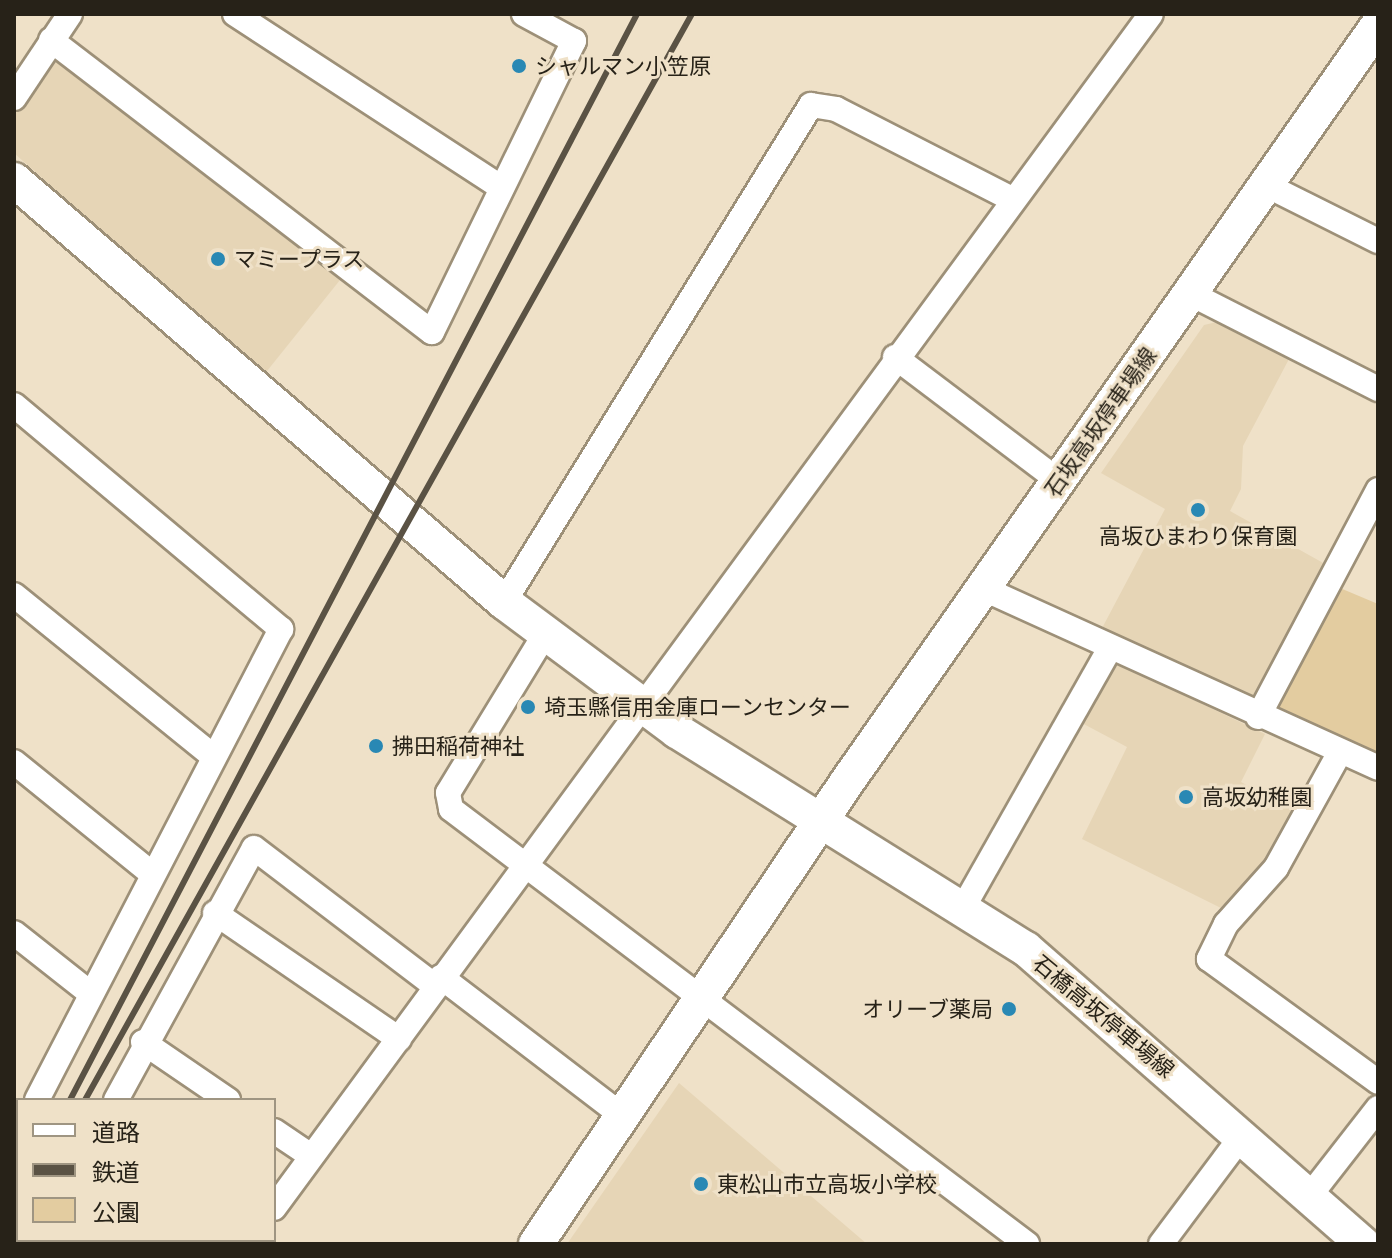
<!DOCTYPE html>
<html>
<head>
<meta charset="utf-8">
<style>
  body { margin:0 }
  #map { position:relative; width:1392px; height:1258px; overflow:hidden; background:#efe1c8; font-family:"Golos Text","Noto Sans JP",sans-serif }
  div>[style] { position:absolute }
  .built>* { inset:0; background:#e6d5b6 }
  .green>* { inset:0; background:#e3cca0 }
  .roads { filter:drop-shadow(2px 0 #9d9078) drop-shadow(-2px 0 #9d9078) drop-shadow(0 2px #9d9078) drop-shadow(0 -2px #9d9078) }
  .street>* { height:24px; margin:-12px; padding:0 12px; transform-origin:12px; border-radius:12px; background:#fff }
  .secondary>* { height:34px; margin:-17px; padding:0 17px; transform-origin:17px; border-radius:17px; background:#fff }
  .rail>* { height:6px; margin:-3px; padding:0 3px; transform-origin:3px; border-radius:3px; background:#5a5244 }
  .dots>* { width:22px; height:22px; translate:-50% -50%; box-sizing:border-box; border:4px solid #efe1c8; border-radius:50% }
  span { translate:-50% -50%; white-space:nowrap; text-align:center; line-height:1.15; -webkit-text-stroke:6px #efe1c8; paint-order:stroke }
  .poi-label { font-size:22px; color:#272218 }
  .left { translate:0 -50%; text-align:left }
  .right { translate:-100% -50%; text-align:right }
  .street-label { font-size:22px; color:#272218 }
  .frame { position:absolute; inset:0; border:16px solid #272218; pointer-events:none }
  .legend { position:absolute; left:16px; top:1098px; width:260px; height:144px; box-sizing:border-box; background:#efe1c8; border:2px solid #9f9582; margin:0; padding:10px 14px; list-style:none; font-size:24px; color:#272218 }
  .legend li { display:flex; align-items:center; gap:16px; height:40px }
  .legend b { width:40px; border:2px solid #9f9582 }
</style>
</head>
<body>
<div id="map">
  <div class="built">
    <div style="clip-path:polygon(59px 61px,340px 280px,263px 376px,14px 153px,14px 116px,47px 64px)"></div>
    <div style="clip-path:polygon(1217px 322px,1289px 359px,1243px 446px,1241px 489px,1230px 511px,1325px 564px,1258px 693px,1248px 699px,1100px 632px,1165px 509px,1101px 473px,1204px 325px)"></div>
    <div style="clip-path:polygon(1121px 665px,1265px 734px,1241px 782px,1297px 812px,1268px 862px,1225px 910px,1082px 839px,1127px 747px,1078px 721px,1104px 670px)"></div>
    <div style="clip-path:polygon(679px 1083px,867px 1244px,567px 1244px)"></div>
  </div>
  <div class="green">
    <div style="clip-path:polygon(1340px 588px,1378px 604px,1378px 756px,1280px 715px,1278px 704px)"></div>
  </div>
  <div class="roads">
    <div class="street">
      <div style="left:235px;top:14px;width:316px;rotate:33.1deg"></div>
      <div style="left:51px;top:40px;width:480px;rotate:37.5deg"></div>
      <div style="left:432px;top:332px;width:324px;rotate:-64deg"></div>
      <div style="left:574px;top:41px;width:57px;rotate:-151.6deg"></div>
      <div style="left:14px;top:98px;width:101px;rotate:-56.3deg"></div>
      <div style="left:1266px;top:185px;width:125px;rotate:26.6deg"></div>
      <div style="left:1191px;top:294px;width:210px;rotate:26.9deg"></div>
      <div style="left:895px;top:357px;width:206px;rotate:37.1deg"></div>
      <div style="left:14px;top:405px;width:349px;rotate:40deg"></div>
      <div style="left:281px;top:629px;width:530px;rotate:117.39deg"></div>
      <div style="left:982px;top:588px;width:435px;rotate:24.4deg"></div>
      <div style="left:14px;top:595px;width:256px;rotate:39deg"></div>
      <div style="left:504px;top:602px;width:584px;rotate:-58.3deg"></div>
      <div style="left:811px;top:105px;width:25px;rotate:9deg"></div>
      <div style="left:836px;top:109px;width:198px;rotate:27.1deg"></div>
      <div style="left:545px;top:634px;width:186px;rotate:121.4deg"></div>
      <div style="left:448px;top:793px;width:16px;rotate:79deg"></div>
      <div style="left:451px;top:809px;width:722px;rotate:37.06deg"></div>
      <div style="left:1258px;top:717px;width:257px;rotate:-62.1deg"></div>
      <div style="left:1340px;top:752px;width:132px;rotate:118.9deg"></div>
      <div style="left:1276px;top:868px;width:75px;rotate:131.8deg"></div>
      <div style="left:1226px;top:924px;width:39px;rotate:116deg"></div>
      <div style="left:1209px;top:959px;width:209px;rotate:36deg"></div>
      <div style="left:14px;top:762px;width:175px;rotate:39deg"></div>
      <div style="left:963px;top:908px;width:299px;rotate:-60.5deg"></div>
      <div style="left:215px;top:913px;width:223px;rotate:34.4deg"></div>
      <div style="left:14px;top:933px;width:97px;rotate:38.3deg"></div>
      <div style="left:441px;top:977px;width:225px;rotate:37.4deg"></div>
      <div style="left:143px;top:1042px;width:103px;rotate:34.3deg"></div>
      <div style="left:116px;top:1100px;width:287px;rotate:-61.3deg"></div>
      <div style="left:254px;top:848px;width:228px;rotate:37.3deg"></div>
      <div style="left:274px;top:1131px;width:45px;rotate:34deg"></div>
      <div style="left:14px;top:1139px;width:4px;rotate:-14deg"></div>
      <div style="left:1308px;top:1198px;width:114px;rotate:-52.1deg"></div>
      <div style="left:274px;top:1208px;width:1481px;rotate:-53.7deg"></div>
      <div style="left:128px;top:1240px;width:6px;rotate:39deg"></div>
      <div style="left:48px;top:1244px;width:4px;rotate:-63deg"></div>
      <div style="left:248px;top:1244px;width:5px;rotate:-53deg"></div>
      <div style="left:1161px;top:1244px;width:134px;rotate:-53.2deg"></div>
    </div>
    <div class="secondary">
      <div style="left:14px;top:180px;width:647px;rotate:40.74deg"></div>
      <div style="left:504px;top:602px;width:216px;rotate:36.7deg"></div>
      <div style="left:677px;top:731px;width:411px;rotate:32deg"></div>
      <div style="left:1026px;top:949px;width:448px;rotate:41.2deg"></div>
      <div style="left:536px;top:1244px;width:557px;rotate:-56.05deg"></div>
      <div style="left:847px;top:782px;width:925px;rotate:-54.95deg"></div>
    </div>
  </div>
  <div class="rail">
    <div style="left:70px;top:1100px;width:1225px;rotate:-62.43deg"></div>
    <div style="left:85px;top:1100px;width:1244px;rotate:-60.8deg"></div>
    <div style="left:14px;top:1207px;width:8px;rotate:-60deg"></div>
    <div style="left:14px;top:1236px;width:9px;rotate:-63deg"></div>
  </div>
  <div class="dots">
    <div style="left:519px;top:66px;background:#2988b4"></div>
    <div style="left:218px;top:259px;background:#2988b4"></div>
    <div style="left:1198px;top:510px;background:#2988b4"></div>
    <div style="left:528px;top:707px;background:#2988b4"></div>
    <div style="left:376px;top:746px;background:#2988b4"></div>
    <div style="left:1186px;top:797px;background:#2988b4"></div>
    <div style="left:1009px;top:1009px;background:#2988b4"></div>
    <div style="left:701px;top:1184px;background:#2988b4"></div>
  </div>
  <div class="poi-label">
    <span class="left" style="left:535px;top:66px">シャルマン小笠原</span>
    <span class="left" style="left:234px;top:259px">マミープラス</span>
    <span style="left:1198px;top:536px">高坂ひまわり保育園</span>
    <span class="left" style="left:544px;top:707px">埼玉縣信用金庫ローンセンター</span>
    <span class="left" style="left:392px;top:746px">拂田稲荷神社</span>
    <span class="left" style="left:1202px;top:797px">高坂幼稚園</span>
    <span class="right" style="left:993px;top:1009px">オリーブ薬局</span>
    <span class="left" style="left:717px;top:1184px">東松山市立高坂小学校</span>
  </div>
  <div class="street-label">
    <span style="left:1100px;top:422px;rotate:-55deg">石坂高坂停車場線</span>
    <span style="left:1104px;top:1016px;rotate:40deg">石橋高坂停車場線</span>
  </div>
  <div class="frame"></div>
  <ul class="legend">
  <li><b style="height:10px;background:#fff"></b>道路</li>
  <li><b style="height:10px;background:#5a5244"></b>鉄道</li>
  <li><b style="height:22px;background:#e3cca0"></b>公園</li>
  </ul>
</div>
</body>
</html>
